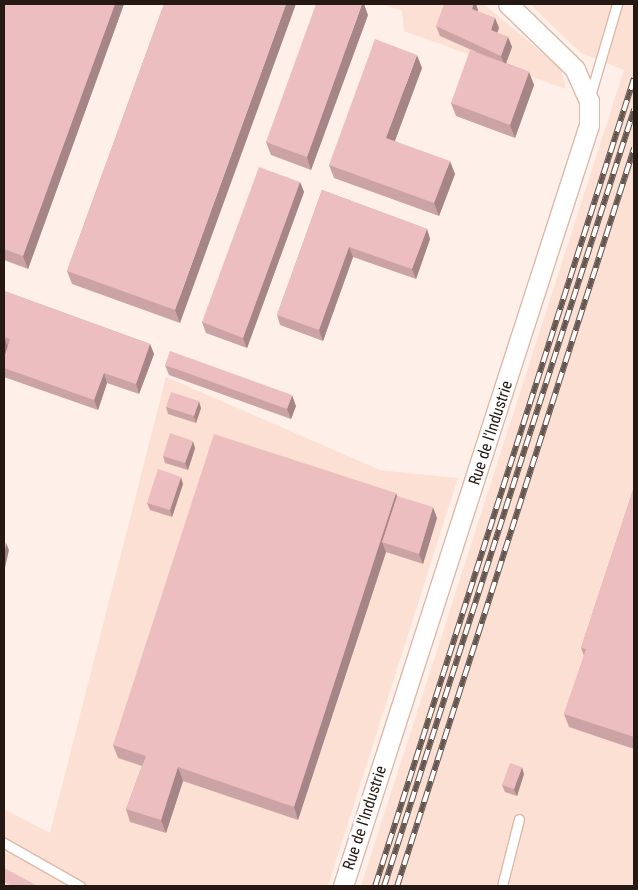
<!DOCTYPE html>
<html>
<head>
<meta charset="utf-8">
<style>
  body { margin:0 }
  #map { position:relative; width:638px; height:890px; overflow:hidden; background:#feefe8; font-family:"Roboto Condensed",sans-serif }
  div>[style] { position:absolute }
  .built>* { inset:0; background:#fce0d4 }
  .roads { filter:drop-shadow(1px 0 #dcb8a8) drop-shadow(-1px 0 #dcb8a8) drop-shadow(0 1px #dcb8a8) drop-shadow(0 -1px #dcb8a8) }
  .lane>* { height:9px; margin:-4.5px; padding:0 4.5px; transform-origin:4.5px; border-radius:4.5px; background:#fff }
  .street>* { height:19px; margin:-9.5px; padding:0 9.5px; transform-origin:9.5px; border-radius:9.5px; background:#fff }
  .rail>* { height:5.5px; margin-top:-2.75px; transform-origin:0; background:repeating-linear-gradient(90deg,#fff 0 11px,#645650 0 22px); box-sizing:border-box; border-block:1px solid #645650 }
  .wall>* { inset:0; background:#cca3a4 }
  .shaded-wall>* { inset:0; background:#a68586 }
  .building>* { inset:0; background:#edbebf }
  span { translate:-50% -50%; white-space:nowrap; text-align:center; line-height:1.15; -webkit-text-stroke:5px #fff; paint-order:stroke }
  .street-label { font-size:16px; color:#261913 }
  .frame { position:absolute; inset:0; border:5px solid #261913; pointer-events:none }
</style>
</head>
<body>
<div id="map">
  <div class="built">
    <div style="clip-path:polygon(381px 4px,484px 4px,561px 69px,566px 89px,404px 31px,402px 11px)"></div>
    <div style="clip-path:polygon(530px 4px,634px 4px,634px 886px,361px 886px,624px 70px,581px 53px)"></div>
    <div style="clip-path:polygon(166px 377px,380px 470px,458px 478px,328px 886px,4px 886px,4px 809px,50px 833px)"></div>
  </div>
  <div class="roads">
    <div class="lane">
      <div style="left:590px;top:96px;width:96px;rotate:-73.6deg"></div>
      <div style="left:4px;top:843px;width:87px;rotate:29.5deg"></div>
      <div style="left:502px;top:886px;width:69px;rotate:-75.8deg"></div>
    </div>
    <div class="street">
      <div style="left:343px;top:886px;width:800px;rotate:-72.09deg"></div>
      <div style="left:589px;top:125px;width:24px;rotate:-90deg"></div>
      <div style="left:589px;top:101px;width:35px;rotate:-114deg"></div>
      <div style="left:575px;top:69px;width:93px;rotate:-135.9deg"></div>
    </div>
  </div>
  <div class="rail">
    <div style="left:375px;top:886px;width:848px;rotate:-72.23deg"></div>
    <div style="left:384px;top:886px;width:816px;rotate:-72.16deg"></div>
    <div style="left:397px;top:886px;width:775px;rotate:-72.2deg"></div>
  </div>
  <div class="wall">
    <div style="clip-path:polygon(4px 4px,124px 4px,28px 269px,4px 260px)"></div>
    <div style="clip-path:polygon(164px 4px,180px 323px,72px 284px,67px 271px)"></div>
    <div style="clip-path:polygon(478px 10px,478px 12px,495px 18px,499px 28px,497px 33px,508px 37px,512px 47px,506px 63px,529px 72px,534px 85px,515px 138px,456px 116px,451px 103px,476px 52px,440px 36px,436px 26px)"></div>
    <div style="clip-path:polygon(368px 15px,311px 170px,271px 155px,266px 142px)"></div>
    <div style="clip-path:polygon(422px 68px,395px 141px,455px 174px,439px 216px,334px 178px,329px 165px)"></div>
    <div style="clip-path:polygon(300px 182px,304px 192px,247px 348px,206px 333px,202px 322px)"></div>
    <div style="clip-path:polygon(322px 190px,427px 229px,430px 239px,416px 279px,353px 257px,323px 341px,280px 325px,277px 315px)"></div>
    <div style="clip-path:polygon(4px 291px,150px 344px,154px 354px,139px 394px,107px 383px,98px 410px,4px 377px)"></div>
    <div style="clip-path:polygon(165px 365px,296px 406px,291px 419px,169px 375px)"></div>
    <div style="clip-path:polygon(166px 407px,201px 408px,196px 423px,168px 414px)"></div>
    <div style="clip-path:polygon(195px 448px,188px 470px,165px 463px,163px 456px)"></div>
    <div style="clip-path:polygon(183px 484px,172px 517px,150px 510px,147px 503px)"></div>
    <div style="clip-path:polygon(634px 487px,634px 749px,569px 727px,564px 714px,584px 656px,581px 648px)"></div>
    <div style="clip-path:polygon(397px 496px,437px 518px,423px 564px,386px 552px,298px 820px,183px 781px,166px 833px,130px 822px,126px 809px,142px 766px,118px 758px,113px 745px)"></div>
    <div style="clip-path:polygon(524px 774px,517px 796px,505px 792px,502px 785px)"></div>
  </div>
  <div class="shaded-wall">
    <div style="clip-path:polygon(115px 4px,124px 4px,28px 269px,23px 256px)"></div>
    <div style="clip-path:polygon(286px 4px,296px 4px,180px 323px,175px 310px)"></div>
    <div style="clip-path:polygon(362px 4px,364px 4px,368px 15px,311px 170px,307px 157px)"></div>
    <div style="clip-path:polygon(473px 4px,476px 4px,478px 10px,475px 20px,472px 9px)"></div>
    <div style="clip-path:polygon(495px 18px,499px 28px,494px 41px,491px 30px)"></div>
    <div style="clip-path:polygon(508px 37px,512px 47px,505px 66px,501px 56px)"></div>
    <div style="clip-path:polygon(417px 55px,422px 68px,391px 151px,386px 138px)"></div>
    <div style="clip-path:polygon(529px 72px,534px 85px,515px 138px,510px 125px)"></div>
    <div style="clip-path:polygon(450px 161px,455px 174px,439px 216px,434px 203px)"></div>
    <div style="clip-path:polygon(300px 182px,304px 192px,247px 348px,243px 338px)"></div>
    <div style="clip-path:polygon(427px 229px,430px 239px,416px 279px,412px 269px)"></div>
    <div style="clip-path:polygon(349px 247px,353px 257px,323px 341px,319px 330px)"></div>
    <div style="clip-path:polygon(4px 337px,8px 347px,4px 358px)"></div>
    <div style="clip-path:polygon(150px 344px,154px 354px,139px 394px,136px 384px)"></div>
    <div style="clip-path:polygon(104px 373px,107px 383px,98px 410px,94px 400px)"></div>
    <div style="clip-path:polygon(292px 395px,296px 406px,291px 419px,287px 409px)"></div>
    <div style="clip-path:polygon(199px 401px,201px 408px,196px 423px,194px 416px)"></div>
    <div style="clip-path:polygon(193px 441px,195px 448px,188px 470px,185px 463px)"></div>
    <div style="clip-path:polygon(181px 477px,183px 484px,172px 517px,170px 510px)"></div>
    <div style="clip-path:polygon(396px 493px,401px 506px,382px 542px,386px 552px,298px 820px,294px 807px)"></div>
    <div style="clip-path:polygon(433px 507px,437px 518px,423px 564px,419px 554px)"></div>
    <div style="clip-path:polygon(6px 543px,9px 550px,4px 572px,4px 556px)"></div>
    <div style="clip-path:polygon(178px 767px,183px 781px,166px 833px,161px 820px)"></div>
    <div style="clip-path:polygon(522px 767px,524px 774px,517px 796px,514px 789px)"></div>
  </div>
  <div class="building">
    <div style="clip-path:polygon(4px 4px,115px 4px,23px 256px,4px 249px)"></div>
    <div style="clip-path:polygon(164px 4px,286px 4px,175px 310px,67px 271px)"></div>
    <div style="clip-path:polygon(316px 4px,362px 4px,307px 157px,266px 142px)"></div>
    <div style="clip-path:polygon(444px 4px,473px 4px,472px 9px,495px 18px,491px 30px,508px 37px,501px 56px,436px 26px)"></div>
    <div style="clip-path:polygon(375px 39px,417px 55px,386px 138px,450px 161px,434px 203px,329px 165px)"></div>
    <div style="clip-path:polygon(470px 50px,529px 72px,510px 125px,451px 103px)"></div>
    <div style="clip-path:polygon(259px 167px,300px 182px,243px 338px,202px 322px)"></div>
    <div style="clip-path:polygon(322px 190px,427px 229px,412px 269px,349px 247px,319px 330px,277px 315px)"></div>
    <div style="clip-path:polygon(4px 291px,150px 344px,136px 384px,104px 373px,94px 400px,4px 368px,4px 358px,10px 339px,4px 337px,4px 338px)"></div>
    <div style="clip-path:polygon(170px 351px,292px 395px,287px 409px,165px 365px)"></div>
    <div style="clip-path:polygon(171px 392px,199px 401px,194px 416px,166px 407px)"></div>
    <div style="clip-path:polygon(170px 433px,193px 441px,185px 463px,163px 456px)"></div>
    <div style="clip-path:polygon(214px 434px,396px 493px,294px 807px,178px 767px,161px 820px,126px 809px,146px 756px,113px 745px)"></div>
    <div style="clip-path:polygon(158px 469px,181px 477px,170px 510px,147px 503px)"></div>
    <div style="clip-path:polygon(634px 487px,634px 737px,564px 714px,586px 649px,581px 648px)"></div>
    <div style="clip-path:polygon(397px 496px,433px 507px,419px 554px,382px 542px)"></div>
    <div style="clip-path:polygon(4px 542px,6px 543px,4px 556px)"></div>
    <div style="clip-path:polygon(510px 763px,522px 767px,514px 789px,502px 785px)"></div>
    <div style="clip-path:polygon(4px 868px,38px 886px,11px 886px,4px 882px)"></div>
  </div>
  <div class="street-label">
    <span style="left:491px;top:433px;rotate:-72deg">Rue de l'Industrie</span>
    <span style="left:365px;top:818px;rotate:-72deg">Rue de l'Industrie</span>
  </div>
  <div class="frame"></div>
</div>
</body>
</html>
